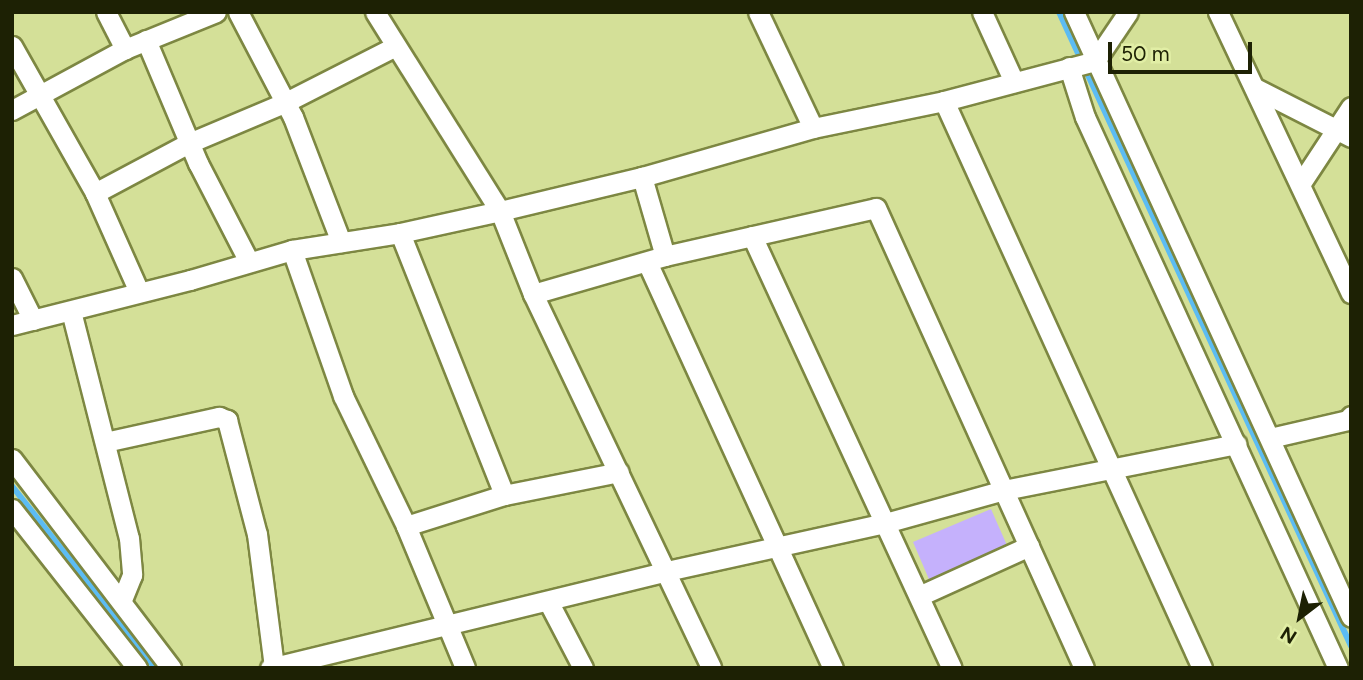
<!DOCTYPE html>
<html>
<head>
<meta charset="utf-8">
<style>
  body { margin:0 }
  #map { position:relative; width:1363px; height:680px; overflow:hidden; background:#d4e098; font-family:Figtree,sans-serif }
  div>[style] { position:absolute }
  .green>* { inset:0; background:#c5b1fc }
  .stream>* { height:6px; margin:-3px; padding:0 3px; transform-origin:3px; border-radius:3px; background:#5cbcf3 }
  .roads { filter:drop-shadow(2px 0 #7d8742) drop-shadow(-2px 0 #7d8742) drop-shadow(0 2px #7d8742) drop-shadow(0 -2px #7d8742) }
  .minor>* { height:19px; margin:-9.5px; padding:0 9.5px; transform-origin:9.5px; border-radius:9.5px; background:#fff }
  span { translate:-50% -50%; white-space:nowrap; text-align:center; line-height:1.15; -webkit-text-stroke:5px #e1eea5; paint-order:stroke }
  .frame { position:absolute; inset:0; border:14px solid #1d2104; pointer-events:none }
  .north { position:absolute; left:1265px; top:582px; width:70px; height:70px; -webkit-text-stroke:5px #e1eea5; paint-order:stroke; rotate:212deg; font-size:19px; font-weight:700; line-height:28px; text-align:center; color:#1d2104 }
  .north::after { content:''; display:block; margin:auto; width:24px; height:32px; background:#1d2104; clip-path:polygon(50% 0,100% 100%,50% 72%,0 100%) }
  .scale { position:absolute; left:1108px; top:42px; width:144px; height:32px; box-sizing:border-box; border:4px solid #1d2104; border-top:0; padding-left:9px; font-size:21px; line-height:24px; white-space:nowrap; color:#1d2104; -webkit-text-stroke:5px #e1eea5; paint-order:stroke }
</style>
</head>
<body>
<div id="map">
  <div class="green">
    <div style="clip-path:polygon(991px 509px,1009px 550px,931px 584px,913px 542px)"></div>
  </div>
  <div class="stream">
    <div style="left:1059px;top:12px;width:698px;rotate:65.27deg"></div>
    <div style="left:12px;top:486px;width:231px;rotate:51.8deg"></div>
  </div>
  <div class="roads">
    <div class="minor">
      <div style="left:106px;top:12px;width:42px;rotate:62.8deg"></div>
      <div style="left:238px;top:12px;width:119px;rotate:62.4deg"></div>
      <div style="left:293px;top:117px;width:134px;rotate:69deg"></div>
      <div style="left:375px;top:12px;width:235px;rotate:57.9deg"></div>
      <div style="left:500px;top:211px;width:89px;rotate:68.3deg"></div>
      <div style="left:533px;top:294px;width:414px;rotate:64.5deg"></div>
      <div style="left:758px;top:12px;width:128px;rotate:64.6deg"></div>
      <div style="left:982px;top:12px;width:77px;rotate:65.4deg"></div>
      <div style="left:1074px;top:12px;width:665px;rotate:65.4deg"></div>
      <div style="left:1218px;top:12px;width:311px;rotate:64.7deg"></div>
      <div style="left:146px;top:40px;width:134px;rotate:67.1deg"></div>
      <div style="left:198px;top:163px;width:111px;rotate:62.7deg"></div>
      <div style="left:12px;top:46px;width:169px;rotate:60.5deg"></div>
      <div style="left:95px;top:193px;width:108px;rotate:66deg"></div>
      <div style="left:1069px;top:67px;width:52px;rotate:72.3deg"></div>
      <div style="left:1085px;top:117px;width:606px;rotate:65.34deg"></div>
      <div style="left:1255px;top:88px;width:108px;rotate:27deg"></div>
      <div style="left:944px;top:101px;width:623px;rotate:65.53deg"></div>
      <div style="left:12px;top:110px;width:128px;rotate:-28.4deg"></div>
      <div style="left:125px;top:49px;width:98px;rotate:-22.1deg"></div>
      <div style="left:642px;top:177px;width:82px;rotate:73.8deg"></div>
      <div style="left:1301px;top:183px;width:91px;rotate:-56.7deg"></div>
      <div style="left:95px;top:193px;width:106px;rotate:-28deg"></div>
      <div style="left:189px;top:143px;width:105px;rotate:-22.9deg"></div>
      <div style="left:286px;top:102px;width:123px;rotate:-27deg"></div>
      <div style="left:400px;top:233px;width:282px;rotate:68.3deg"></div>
      <div style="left:752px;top:236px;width:476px;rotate:65.2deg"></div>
      <div style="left:292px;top:250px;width:155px;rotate:70.7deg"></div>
      <div style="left:343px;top:396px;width:144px;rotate:64.1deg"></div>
      <div style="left:406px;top:526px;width:154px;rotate:67.4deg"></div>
      <div style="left:647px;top:262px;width:447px;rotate:65.4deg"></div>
      <div style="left:12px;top:278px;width:47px;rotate:63.4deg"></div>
      <div style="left:533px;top:294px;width:137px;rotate:-16.1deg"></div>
      <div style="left:665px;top:256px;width:216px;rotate:-12.8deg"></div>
      <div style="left:876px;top:208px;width:505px;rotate:65.67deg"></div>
      <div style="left:71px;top:311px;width:234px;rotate:75.7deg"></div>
      <div style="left:129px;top:538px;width:37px;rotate:85deg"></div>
      <div style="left:132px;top:575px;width:27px;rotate:112deg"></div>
      <div style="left:12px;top:325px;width:184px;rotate:-14.2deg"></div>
      <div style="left:190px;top:280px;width:106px;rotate:-16.4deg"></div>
      <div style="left:292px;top:250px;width:109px;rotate:-8.9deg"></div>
      <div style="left:400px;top:233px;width:102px;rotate:-12.4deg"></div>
      <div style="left:500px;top:211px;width:146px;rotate:-13.5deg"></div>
      <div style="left:642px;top:177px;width:178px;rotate:-16deg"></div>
      <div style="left:813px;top:128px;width:134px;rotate:-11.6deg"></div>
      <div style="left:944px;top:101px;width:156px;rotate:-14.8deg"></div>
      <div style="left:1095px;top:61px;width:59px;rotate:-56deg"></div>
      <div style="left:1270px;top:438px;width:80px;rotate:-13deg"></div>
      <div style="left:1348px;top:420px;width:5px;rotate:-53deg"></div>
      <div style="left:105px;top:442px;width:117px;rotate:-12.4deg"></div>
      <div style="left:219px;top:417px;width:9px;rotate:21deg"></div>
      <div style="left:227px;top:420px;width:118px;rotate:75.3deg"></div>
      <div style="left:257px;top:534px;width:133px;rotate:82.7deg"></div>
      <div style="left:12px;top:459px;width:263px;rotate:52.7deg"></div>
      <div style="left:12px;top:509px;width:202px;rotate:51.8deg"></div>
      <div style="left:406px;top:526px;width:103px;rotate:-17.6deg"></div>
      <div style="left:504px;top:495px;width:117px;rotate:-11.3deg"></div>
      <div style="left:919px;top:596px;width:121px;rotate:-24.4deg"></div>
      <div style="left:548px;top:601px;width:76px;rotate:62.4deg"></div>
      <div style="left:270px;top:668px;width:409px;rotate:-13.7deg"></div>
      <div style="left:667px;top:571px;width:223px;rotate:-12.4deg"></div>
      <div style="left:885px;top:523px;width:123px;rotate:-15.5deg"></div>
      <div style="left:1004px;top:490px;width:237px;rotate:-11.2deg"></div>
    </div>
  </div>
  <div class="frame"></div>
  <div class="north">N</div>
  <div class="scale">50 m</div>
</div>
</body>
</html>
